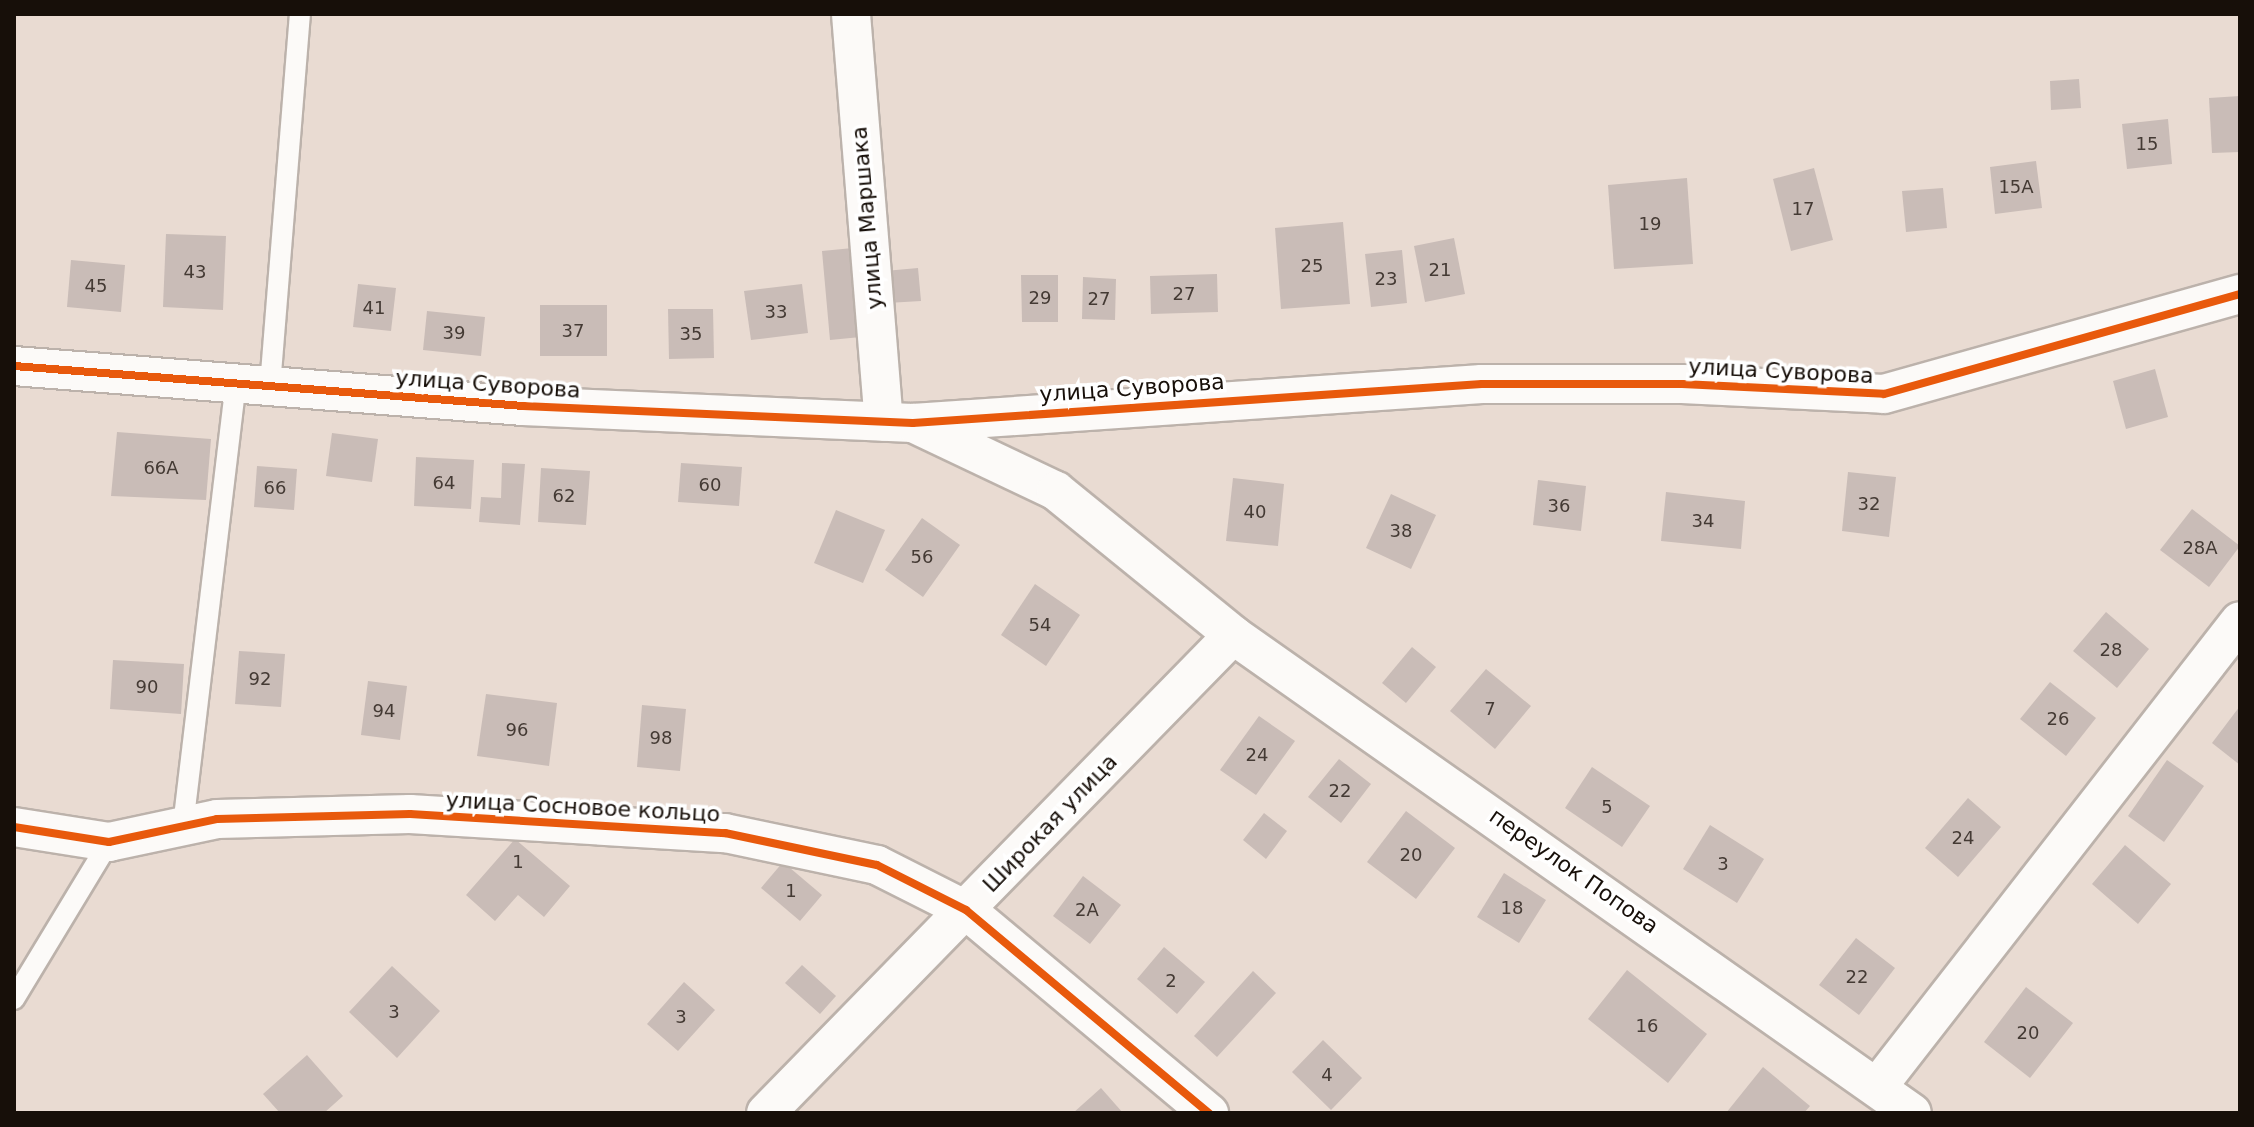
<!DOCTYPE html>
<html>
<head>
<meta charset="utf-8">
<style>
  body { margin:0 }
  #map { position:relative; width:2254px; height:1127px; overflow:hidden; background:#e9dbd2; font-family:"DejaVu Sans",sans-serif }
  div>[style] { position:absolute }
  .building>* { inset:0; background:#c9bcb7 }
  .roads { filter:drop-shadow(2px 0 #bcb2ab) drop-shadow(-2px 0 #bcb2ab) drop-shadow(0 2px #bcb2ab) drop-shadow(0 -2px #bcb2ab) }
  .service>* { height:20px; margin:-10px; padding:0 10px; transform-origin:10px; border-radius:10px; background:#fcfaf8 }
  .minor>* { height:38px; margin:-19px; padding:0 19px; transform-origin:19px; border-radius:19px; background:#fcfaf8 }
  .cycleway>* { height:8px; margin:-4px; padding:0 4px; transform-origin:4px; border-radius:4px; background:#e8590c }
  span { translate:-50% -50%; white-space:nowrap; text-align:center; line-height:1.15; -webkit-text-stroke:7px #fff; paint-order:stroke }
  .number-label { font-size:18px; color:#443a34 }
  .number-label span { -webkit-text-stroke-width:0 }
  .street-label { font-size:22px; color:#170f09 }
  .frame { position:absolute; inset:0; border:16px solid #170f09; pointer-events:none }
</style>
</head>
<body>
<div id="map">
  <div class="building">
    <div style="clip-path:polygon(2079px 79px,2081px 108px,2051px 110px,2050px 81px)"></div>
    <div style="clip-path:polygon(2240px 96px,2240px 152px,2212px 153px,2209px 98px)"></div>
    <div style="clip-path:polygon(2168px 119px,2172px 164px,2127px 169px,2122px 124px)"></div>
    <div style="clip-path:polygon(2036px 161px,2042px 208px,1995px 214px,1990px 167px)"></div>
    <div style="clip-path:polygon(1814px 168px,1833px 240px,1791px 251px,1773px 179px)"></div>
    <div style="clip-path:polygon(1687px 178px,1693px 264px,1614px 269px,1608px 185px)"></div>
    <div style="clip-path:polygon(1943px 188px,1947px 228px,1906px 232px,1902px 191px)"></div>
    <div style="clip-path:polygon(1343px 222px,1350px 304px,1281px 309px,1275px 228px)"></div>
    <div style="clip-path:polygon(166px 234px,226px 236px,223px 310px,163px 307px)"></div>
    <div style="clip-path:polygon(1454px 238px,1465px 294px,1425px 302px,1414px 246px)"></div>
    <div style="clip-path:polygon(863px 247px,871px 336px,830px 340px,822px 251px)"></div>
    <div style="clip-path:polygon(1402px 250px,1407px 303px,1371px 307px,1365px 254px)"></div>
    <div style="clip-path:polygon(71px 260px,125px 265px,121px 312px,67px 307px)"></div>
    <div style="clip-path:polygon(918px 268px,921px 301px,887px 303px,885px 271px)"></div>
    <div style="clip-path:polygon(1217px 274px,1218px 312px,1151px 314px,1150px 276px)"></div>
    <div style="clip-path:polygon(1021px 275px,1058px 275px,1058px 322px,1022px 322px)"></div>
    <div style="clip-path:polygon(1083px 277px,1116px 279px,1115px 320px,1082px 319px)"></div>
    <div style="clip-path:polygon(358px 284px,396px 288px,391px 331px,353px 327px)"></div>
    <div style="clip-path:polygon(802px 284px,808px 333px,751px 340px,744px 291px)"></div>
    <div style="clip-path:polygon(540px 305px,607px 305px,607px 356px,540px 356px)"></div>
    <div style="clip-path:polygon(668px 309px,713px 309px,714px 358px,669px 359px)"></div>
    <div style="clip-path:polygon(427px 311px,485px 317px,481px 356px,423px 350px)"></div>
    <div style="clip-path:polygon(2155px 369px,2168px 417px,2126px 429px,2113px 381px)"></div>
    <div style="clip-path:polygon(117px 432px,211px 439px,206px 500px,111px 496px)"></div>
    <div style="clip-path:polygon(332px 433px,378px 439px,372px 482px,326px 476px)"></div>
    <div style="clip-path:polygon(416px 457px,474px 460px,471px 509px,414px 506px)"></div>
    <div style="clip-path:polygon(502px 463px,525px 464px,520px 525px,479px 522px,481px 497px,501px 498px)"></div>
    <div style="clip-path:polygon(681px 463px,742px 467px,739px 506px,678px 502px)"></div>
    <div style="clip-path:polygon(257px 466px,297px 469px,294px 510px,254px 507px)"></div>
    <div style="clip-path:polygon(541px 468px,590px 471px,586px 525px,538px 522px)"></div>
    <div style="clip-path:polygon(1848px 472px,1896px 477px,1889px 537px,1842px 531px)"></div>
    <div style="clip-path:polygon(1233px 478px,1284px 484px,1278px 546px,1226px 541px)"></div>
    <div style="clip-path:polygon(1538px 480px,1586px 486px,1581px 531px,1533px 525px)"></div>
    <div style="clip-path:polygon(1666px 492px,1745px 501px,1741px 549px,1661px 541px)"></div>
    <div style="clip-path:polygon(1391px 494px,1436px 515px,1411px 569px,1366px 548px)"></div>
    <div style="clip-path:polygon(2192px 509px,2240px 546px,2209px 587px,2160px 550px)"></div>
    <div style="clip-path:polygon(836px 510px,885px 530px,863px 583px,814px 563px)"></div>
    <div style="clip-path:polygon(922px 518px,960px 545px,923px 597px,885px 570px)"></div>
    <div style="clip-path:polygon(1035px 584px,1080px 615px,1046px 666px,1001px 635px)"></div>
    <div style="clip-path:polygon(2106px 612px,2149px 649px,2117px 688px,2073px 651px)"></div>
    <div style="clip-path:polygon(1412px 647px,1436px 667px,1406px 703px,1382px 683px)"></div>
    <div style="clip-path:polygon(239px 651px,285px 654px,281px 707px,235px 704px)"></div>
    <div style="clip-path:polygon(113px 660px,184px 664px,181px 714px,110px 709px)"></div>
    <div style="clip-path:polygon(1486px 669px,1531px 706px,1495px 749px,1450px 711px)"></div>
    <div style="clip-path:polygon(368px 681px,407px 686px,400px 740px,361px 735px)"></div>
    <div style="clip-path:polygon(2050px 682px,2096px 718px,2066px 756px,2020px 719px)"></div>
    <div style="clip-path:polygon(486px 694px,557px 703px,549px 766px,477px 756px)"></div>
    <div style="clip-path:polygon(642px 705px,686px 709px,680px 771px,637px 767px)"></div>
    <div style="clip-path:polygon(2240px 706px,2240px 765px,2212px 743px)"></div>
    <div style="clip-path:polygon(1259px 716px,1295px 741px,1256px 795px,1220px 770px)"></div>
    <div style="clip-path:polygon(1339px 759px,1371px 784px,1341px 823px,1308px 797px)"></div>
    <div style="clip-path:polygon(2167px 760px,2204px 786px,2164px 842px,2128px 816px)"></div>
    <div style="clip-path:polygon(1592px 767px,1650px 806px,1622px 847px,1565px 808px)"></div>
    <div style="clip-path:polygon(1968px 798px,2001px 827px,1958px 877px,1925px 848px)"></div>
    <div style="clip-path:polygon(1406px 811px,1455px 848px,1416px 899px,1367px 862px)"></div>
    <div style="clip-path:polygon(1264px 813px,1287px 831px,1266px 859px,1243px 840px)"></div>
    <div style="clip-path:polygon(1710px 825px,1764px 859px,1737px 903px,1683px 869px)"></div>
    <div style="clip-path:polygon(515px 839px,570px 886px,544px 917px,518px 895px,495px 921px,466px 895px)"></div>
    <div style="clip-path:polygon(2125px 845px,2171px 884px,2138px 924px,2092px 884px)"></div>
    <div style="clip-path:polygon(783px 862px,822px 895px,800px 921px,761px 888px)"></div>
    <div style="clip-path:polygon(1504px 873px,1546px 900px,1519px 943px,1477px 917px)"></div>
    <div style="clip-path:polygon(1083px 876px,1121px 905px,1090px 944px,1053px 916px)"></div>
    <div style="clip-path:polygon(1856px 938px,1895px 968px,1859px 1015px,1819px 985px)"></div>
    <div style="clip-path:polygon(1164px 947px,1205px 982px,1177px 1014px,1137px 979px)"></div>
    <div style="clip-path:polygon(802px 965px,836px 996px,820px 1014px,785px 983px)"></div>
    <div style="clip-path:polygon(392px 966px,440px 1011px,397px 1058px,349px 1012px)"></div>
    <div style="clip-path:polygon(1627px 970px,1707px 1034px,1668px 1083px,1588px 1019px)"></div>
    <div style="clip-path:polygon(1253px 971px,1276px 993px,1217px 1057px,1194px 1036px)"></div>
    <div style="clip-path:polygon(684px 982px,715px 1010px,678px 1051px,647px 1024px)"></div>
    <div style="clip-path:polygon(2026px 987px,2073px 1023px,2030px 1078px,1984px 1042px)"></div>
    <div style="clip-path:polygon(1323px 1040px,1362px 1078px,1331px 1110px,1292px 1072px)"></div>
    <div style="clip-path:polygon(307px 1055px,343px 1096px,324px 1113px,280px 1113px,263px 1094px)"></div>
    <div style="clip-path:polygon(1763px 1067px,1810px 1106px,1804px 1113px,1726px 1113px)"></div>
    <div style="clip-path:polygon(1101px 1088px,1123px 1113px,1073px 1113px)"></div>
  </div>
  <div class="roads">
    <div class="service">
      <div style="left:270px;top:386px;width:373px;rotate:-85.4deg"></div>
      <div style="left:183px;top:826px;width:446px;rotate:-83.2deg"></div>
      <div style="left:14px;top:999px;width:184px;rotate:-58.8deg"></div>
    </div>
    <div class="minor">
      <div style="left:851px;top:14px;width:409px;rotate:85.4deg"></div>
      <div style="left:14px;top:366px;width:511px;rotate:4.49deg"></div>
      <div style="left:523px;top:406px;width:390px;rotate:2.5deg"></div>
      <div style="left:913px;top:423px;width:570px;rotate:-3.92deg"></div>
      <div style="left:1482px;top:384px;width:200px"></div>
      <div style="left:1682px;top:384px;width:202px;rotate:2.8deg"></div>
      <div style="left:1884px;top:394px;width:370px;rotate:-15.7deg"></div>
      <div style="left:913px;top:423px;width:158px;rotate:25.4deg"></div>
      <div style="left:1056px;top:491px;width:228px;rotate:39.1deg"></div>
      <div style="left:1233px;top:635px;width:830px;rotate:35.14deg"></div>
      <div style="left:14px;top:827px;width:96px;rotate:9deg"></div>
      <div style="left:109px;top:842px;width:110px;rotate:-12deg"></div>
      <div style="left:217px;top:819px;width:193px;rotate:-1.5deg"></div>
      <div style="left:410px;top:814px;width:316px;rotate:3.5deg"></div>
      <div style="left:725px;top:833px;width:155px;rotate:11.9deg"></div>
      <div style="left:877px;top:865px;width:100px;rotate:26.8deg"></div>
      <div style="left:966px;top:910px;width:317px;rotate:39.9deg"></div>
      <div style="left:1878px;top:1086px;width:589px;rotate:-52.1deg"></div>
      <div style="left:766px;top:1113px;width:668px;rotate:-45.67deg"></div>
    </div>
  </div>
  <div class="cycleway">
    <div style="left:14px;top:366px;width:511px;rotate:4.49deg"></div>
    <div style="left:523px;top:406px;width:390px;rotate:2.5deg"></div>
    <div style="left:913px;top:423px;width:570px;rotate:-3.92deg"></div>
    <div style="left:1482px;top:384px;width:200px"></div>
    <div style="left:1682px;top:384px;width:202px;rotate:2.8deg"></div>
    <div style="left:1884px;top:394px;width:370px;rotate:-15.7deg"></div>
    <div style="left:14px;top:827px;width:96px;rotate:9deg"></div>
    <div style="left:109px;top:842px;width:110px;rotate:-12deg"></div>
    <div style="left:217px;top:819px;width:193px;rotate:-1.5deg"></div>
    <div style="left:410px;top:814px;width:316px;rotate:3.5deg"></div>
    <div style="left:725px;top:833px;width:155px;rotate:11.9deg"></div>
    <div style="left:877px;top:865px;width:100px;rotate:26.8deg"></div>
    <div style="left:966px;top:910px;width:317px;rotate:39.9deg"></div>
  </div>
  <div class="number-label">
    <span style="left:2147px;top:144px">15</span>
    <span style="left:2016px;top:187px">15А</span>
    <span style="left:1803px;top:209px">17</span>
    <span style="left:1650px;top:224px">19</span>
    <span style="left:1312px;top:266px">25</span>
    <span style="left:1440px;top:270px">21</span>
    <span style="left:195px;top:272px">43</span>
    <span style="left:1386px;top:279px">23</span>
    <span style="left:96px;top:286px">45</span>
    <span style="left:1184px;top:294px">27</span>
    <span style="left:1040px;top:298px">29</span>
    <span style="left:1099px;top:299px">27</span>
    <span style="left:374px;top:308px">41</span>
    <span style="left:776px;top:312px">33</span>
    <span style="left:573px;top:331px">37</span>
    <span style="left:454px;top:333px">39</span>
    <span style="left:691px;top:334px">35</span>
    <span style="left:161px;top:468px">66А</span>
    <span style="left:444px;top:483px">64</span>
    <span style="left:710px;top:485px">60</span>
    <span style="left:275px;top:488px">66</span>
    <span style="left:564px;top:496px">62</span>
    <span style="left:1869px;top:504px">32</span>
    <span style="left:1559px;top:506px">36</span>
    <span style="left:1255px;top:512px">40</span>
    <span style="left:1703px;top:521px">34</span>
    <span style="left:1401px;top:531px">38</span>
    <span style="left:2200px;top:548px">28А</span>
    <span style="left:922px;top:557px">56</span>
    <span style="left:1040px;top:625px">54</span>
    <span style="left:2111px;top:650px">28</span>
    <span style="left:260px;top:679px">92</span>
    <span style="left:147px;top:687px">90</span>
    <span style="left:1490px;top:709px">7</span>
    <span style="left:384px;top:711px">94</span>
    <span style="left:2058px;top:719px">26</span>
    <span style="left:517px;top:730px">96</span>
    <span style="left:661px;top:738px">98</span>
    <span style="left:1257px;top:755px">24</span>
    <span style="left:1340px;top:791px">22</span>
    <span style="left:1607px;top:807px">5</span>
    <span style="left:1963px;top:838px">24</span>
    <span style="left:1411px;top:855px">20</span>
    <span style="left:518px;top:862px">1</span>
    <span style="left:1723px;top:864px">3</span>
    <span style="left:791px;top:891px">1</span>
    <span style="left:1512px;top:908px">18</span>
    <span style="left:1087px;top:910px">2А</span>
    <span style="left:1857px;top:977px">22</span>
    <span style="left:1171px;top:981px">2</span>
    <span style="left:394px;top:1012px">3</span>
    <span style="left:681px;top:1017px">3</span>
    <span style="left:1647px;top:1026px">16</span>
    <span style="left:2028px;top:1033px">20</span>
    <span style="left:1327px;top:1075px">4</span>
  </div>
  <div class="street-label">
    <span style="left:867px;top:218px;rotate:-95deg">улица Маршака</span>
    <span style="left:1781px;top:371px;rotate:3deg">улица Суворова</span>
    <span style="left:488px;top:384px;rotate:4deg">улица Суворова</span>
    <span style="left:1132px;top:388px;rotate:-4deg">улица Суворова</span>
    <span style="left:583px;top:807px;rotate:3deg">улица Сосновое кольцо</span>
    <span style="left:1050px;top:823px;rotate:-46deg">Широкая улица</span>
    <span style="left:1574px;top:871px;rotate:35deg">переулок Попова</span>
  </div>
  <div class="frame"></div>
</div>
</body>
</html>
